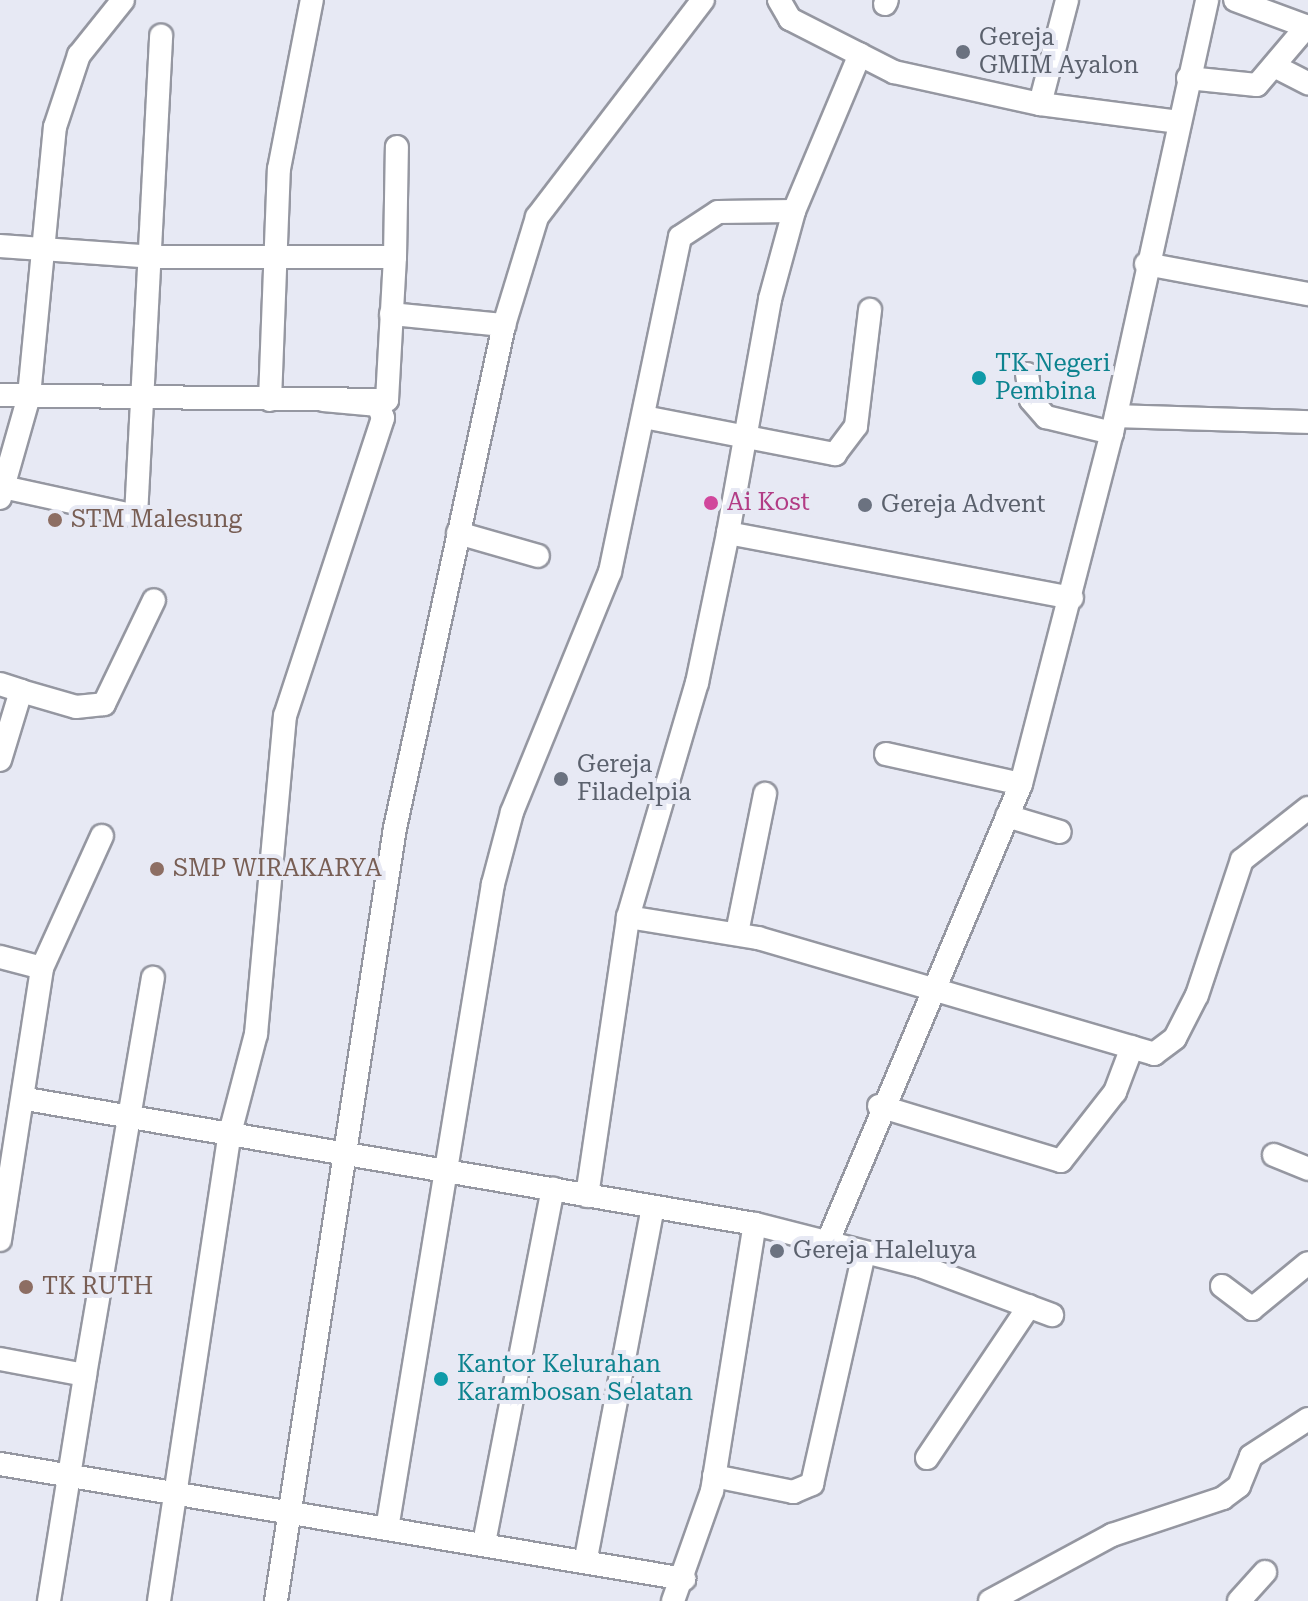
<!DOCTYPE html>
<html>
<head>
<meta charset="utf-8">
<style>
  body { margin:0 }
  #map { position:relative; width:1308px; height:1601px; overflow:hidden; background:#e7e9f4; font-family:"Roboto Serif",serif }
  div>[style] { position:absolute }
  .roads { filter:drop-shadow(2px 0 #9597a1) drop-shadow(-2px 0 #9597a1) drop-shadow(0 2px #9597a1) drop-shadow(0 -2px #9597a1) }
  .minor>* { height:22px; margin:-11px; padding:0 11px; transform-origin:11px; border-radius:11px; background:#fff }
  .dots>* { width:22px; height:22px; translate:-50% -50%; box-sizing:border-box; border:4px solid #e7e9f4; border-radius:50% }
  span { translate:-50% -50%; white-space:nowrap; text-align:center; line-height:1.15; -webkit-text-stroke:8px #e7e9f4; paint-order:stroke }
  .worship-label { font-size:24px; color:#5b616d }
  .left { translate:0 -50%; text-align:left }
  .culture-label { font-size:24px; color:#0d838f }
  .hotel-label { font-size:24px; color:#b23c85 }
  .education-label { font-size:24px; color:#785e54 }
</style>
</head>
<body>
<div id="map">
  <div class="roads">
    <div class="minor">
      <div style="left:779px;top:0;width:22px;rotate:60deg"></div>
      <div style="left:790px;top:19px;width:117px;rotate:27deg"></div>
      <div style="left:894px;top:72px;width:149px;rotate:12.4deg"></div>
      <div style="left:1040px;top:104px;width:140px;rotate:7.4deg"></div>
      <div style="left:1235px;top:0;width:78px;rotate:20.3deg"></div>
      <div style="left:885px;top:4px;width:4px;rotate:-63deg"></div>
      <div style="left:1278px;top:68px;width:34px;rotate:27deg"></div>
      <div style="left:1188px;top:78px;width:69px;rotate:5.8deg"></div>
      <div style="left:1257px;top:85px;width:77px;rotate:-49.7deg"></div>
      <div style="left:1040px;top:104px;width:107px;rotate:-75.4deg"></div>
      <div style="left:0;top:246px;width:155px;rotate:4.1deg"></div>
      <div style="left:155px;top:257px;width:240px"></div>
      <div style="left:395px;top:257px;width:143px;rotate:93.2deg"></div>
      <div style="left:387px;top:400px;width:387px;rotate:-179.3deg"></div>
      <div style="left:395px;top:257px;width:110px;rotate:-89deg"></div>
      <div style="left:1146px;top:264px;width:165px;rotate:10.5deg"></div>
      <div style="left:391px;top:314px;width:114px;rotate:5.6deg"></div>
      <div style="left:1027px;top:374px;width:26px;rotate:81deg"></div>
      <div style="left:1031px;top:400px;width:23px;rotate:49deg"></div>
      <div style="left:1046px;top:417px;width:68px;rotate:13.6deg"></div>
      <div style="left:270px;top:400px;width:231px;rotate:-87.8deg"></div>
      <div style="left:279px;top:169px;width:172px;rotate:-79deg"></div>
      <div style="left:1116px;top:416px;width:192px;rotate:1.8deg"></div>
      <div style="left:644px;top:417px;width:195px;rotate:11deg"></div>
      <div style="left:835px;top:454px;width:35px;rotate:-53deg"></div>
      <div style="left:856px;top:426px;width:117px;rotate:-83.1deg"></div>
      <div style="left:3px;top:487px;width:136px;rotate:12.3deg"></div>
      <div style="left:136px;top:516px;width:481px;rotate:-87deg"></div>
      <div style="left:0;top:498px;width:106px;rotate:-74.1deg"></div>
      <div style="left:29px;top:396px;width:270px;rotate:-84.5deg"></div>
      <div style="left:55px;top:127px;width:76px;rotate:-71.6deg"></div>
      <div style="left:79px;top:55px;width:70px;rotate:-51.3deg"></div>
      <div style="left:458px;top:533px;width:83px;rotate:16deg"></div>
      <div style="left:728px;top:533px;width:238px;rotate:-79.8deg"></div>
      <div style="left:770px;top:299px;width:91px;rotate:-74.7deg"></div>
      <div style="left:794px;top:211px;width:170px;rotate:-67.2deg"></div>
      <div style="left:0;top:684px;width:22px;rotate:18deg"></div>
      <div style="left:21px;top:691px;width:72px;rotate:106.9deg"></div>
      <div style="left:21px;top:691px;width:57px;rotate:16.2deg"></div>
      <div style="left:76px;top:707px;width:28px;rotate:-6deg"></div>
      <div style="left:104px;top:704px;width:115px;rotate:-64.3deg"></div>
      <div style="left:886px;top:754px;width:138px;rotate:12.5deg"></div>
      <div style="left:1007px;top:816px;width:55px;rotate:16.8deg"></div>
      <div style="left:628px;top:917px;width:132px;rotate:9.2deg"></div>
      <div style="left:758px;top:938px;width:413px;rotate:16.3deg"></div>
      <div style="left:1154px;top:1054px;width:26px;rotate:-37deg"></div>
      <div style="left:1175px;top:1038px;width:48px;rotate:-62.9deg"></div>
      <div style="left:1197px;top:995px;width:142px;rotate:-71.6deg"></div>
      <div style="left:1242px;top:860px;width:84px;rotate:-38.2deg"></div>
      <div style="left:737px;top:933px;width:142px;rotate:-78.6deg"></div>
      <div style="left:0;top:957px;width:43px;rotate:14.7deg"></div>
      <div style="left:26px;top:1099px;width:740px;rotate:9.73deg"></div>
      <div style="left:755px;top:1224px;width:170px;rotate:14.3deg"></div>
      <div style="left:920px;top:1266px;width:141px;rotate:20.4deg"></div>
      <div style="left:879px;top:1106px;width:190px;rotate:16.8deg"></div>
      <div style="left:1061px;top:1161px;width:88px;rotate:-52deg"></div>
      <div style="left:1115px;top:1092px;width:48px;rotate:-69.3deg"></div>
      <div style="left:1274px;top:1155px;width:37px;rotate:22deg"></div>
      <div style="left:587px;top:1196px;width:282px;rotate:-81.6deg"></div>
      <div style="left:628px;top:917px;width:244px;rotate:-73.6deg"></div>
      <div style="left:697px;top:683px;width:153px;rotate:-78.3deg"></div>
      <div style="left:728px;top:533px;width:350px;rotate:10.7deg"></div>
      <div style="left:0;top:1240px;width:275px;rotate:-81.2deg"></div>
      <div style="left:42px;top:968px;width:145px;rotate:-65.6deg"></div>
      <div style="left:828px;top:1241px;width:496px;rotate:-67.1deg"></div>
      <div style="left:1021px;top:784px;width:363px;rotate:-75.5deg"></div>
      <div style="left:1112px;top:433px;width:443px;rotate:-77.6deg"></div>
      <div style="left:1222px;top:1286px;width:38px;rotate:37deg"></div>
      <div style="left:1252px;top:1309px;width:72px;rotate:-39.4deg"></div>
      <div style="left:0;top:1359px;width:86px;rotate:10.7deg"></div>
      <div style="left:85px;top:1375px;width:403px;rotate:-80.3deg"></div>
      <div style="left:927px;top:1458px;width:183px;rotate:-56.1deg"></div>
      <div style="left:0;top:1464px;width:694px;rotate:9.54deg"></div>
      <div style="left:714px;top:1476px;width:81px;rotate:11.4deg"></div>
      <div style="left:793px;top:1492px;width:21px;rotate:-23deg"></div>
      <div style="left:812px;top:1484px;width:236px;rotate:-77.3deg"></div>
      <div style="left:387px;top:1529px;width:654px;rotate:-80.67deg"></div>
      <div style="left:493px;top:884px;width:74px;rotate:-75.2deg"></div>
      <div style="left:512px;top:812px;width:259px;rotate:-67.8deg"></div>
      <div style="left:610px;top:572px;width:342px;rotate:-78.2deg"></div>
      <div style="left:680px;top:237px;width:45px;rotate:-33.3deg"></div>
      <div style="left:718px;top:212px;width:76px;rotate:-0.8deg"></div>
      <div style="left:484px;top:1543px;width:361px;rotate:-79deg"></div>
      <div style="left:586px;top:1558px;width:357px;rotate:-79.2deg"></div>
      <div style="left:49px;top:1601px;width:229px;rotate:-80.9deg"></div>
      <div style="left:159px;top:1601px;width:473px;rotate:-81.4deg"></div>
      <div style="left:230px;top:1133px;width:102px;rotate:-75.3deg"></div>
      <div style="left:256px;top:1034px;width:319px;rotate:-84.8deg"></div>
      <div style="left:285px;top:716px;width:314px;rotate:-71.8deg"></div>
      <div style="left:383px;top:418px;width:14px;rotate:-111deg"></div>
      <div style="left:378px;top:405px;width:55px;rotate:-174.8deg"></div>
      <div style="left:276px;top:1601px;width:782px;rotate:-81.25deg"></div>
      <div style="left:395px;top:828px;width:515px;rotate:-77.77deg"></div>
      <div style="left:504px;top:325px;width:113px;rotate:-73deg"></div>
      <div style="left:537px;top:217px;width:273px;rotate:-52.6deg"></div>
      <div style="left:673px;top:1601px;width:117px;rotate:-70.5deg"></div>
      <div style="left:712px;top:1491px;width:270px;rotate:-80.9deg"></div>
      <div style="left:990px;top:1601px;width:139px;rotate:-28.4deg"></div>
      <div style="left:1112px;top:1535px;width:117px;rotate:-18.4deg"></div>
      <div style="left:1223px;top:1498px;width:20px;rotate:-37deg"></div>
      <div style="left:1239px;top:1486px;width:32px;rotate:-68deg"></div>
      <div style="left:1251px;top:1456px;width:68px;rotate:-33deg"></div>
      <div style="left:1239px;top:1601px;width:39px;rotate:-48deg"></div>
    </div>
  </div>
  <div class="dots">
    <div style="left:963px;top:52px;background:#6b7280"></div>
    <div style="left:979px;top:378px;background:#0f9aa8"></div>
    <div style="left:711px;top:503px;background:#d1479c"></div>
    <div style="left:865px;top:505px;background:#6b7280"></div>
    <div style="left:55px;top:520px;background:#8d6e63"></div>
    <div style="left:561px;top:779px;background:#6b7280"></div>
    <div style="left:157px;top:869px;background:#8d6e63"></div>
    <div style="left:777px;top:1251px;background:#6b7280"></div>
    <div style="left:26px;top:1287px;background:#8d6e63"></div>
    <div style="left:441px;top:1379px;background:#0f9aa8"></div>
  </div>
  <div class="worship-label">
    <span class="left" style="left:979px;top:52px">Gereja<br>GMIM Ayalon</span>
    <span class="left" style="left:881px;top:505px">Gereja Advent</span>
    <span class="left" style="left:577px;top:779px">Gereja<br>Filadelpia</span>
    <span class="left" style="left:793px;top:1251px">Gereja Haleluya</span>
  </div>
  <div class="culture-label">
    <span class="left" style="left:995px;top:378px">TK Negeri<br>Pembina</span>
    <span class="left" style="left:457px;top:1379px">Kantor Kelurahan<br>Karambosan Selatan</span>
  </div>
  <div class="hotel-label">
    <span class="left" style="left:727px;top:503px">Ai Kost</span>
  </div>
  <div class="education-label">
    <span class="left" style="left:71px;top:520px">STM Malesung</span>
    <span class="left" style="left:173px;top:869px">SMP WIRAKARYA</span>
    <span class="left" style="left:42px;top:1287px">TK RUTH</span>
  </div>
</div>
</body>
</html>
